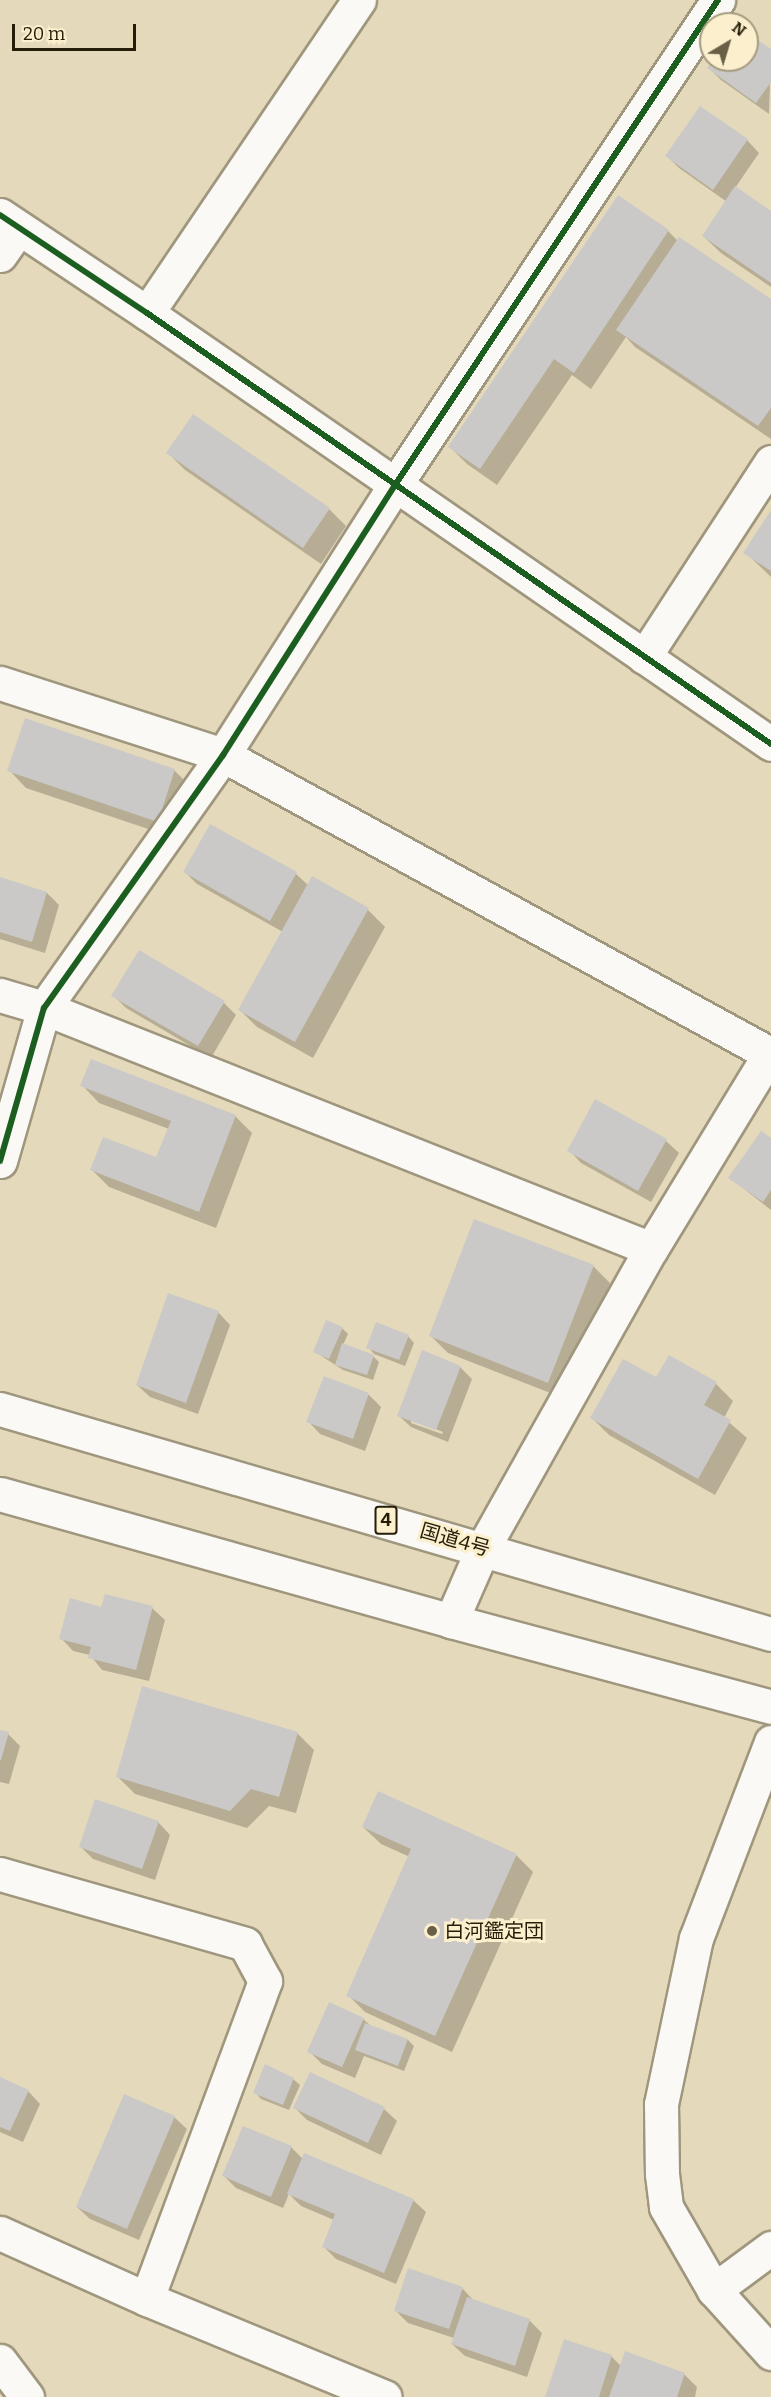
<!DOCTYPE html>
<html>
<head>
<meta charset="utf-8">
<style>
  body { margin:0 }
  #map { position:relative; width:771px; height:2397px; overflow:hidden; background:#e4d9ba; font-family:Bitter,"Noto Sans JP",serif }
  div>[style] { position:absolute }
  .shadow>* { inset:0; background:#0003 }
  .building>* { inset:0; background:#cac9c8 }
  .roads { filter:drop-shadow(2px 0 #9f967e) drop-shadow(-2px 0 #9f967e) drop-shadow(0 2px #9f967e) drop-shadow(0 -2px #9f967e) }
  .minor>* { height:33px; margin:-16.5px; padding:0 16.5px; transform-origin:16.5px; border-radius:16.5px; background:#fbf9f5 }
  .tertiary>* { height:33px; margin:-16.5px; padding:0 16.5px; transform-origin:16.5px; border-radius:16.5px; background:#fbf9f5 }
  .trunk>* { height:33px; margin:-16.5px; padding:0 16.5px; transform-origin:16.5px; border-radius:16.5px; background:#fbf9f5 }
  .cycleway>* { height:6px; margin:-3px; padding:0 3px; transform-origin:3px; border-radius:3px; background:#1b5e20 }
  .dots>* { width:16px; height:16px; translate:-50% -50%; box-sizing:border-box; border:3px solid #fbefce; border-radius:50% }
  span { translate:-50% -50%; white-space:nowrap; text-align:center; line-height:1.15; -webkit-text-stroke:6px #fbefce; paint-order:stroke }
  .shield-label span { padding:2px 4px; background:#fbefce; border:2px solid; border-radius:4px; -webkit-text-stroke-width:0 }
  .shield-label { font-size:18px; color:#251d07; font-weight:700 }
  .street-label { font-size:20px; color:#251d07 }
  .poi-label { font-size:20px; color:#251d07 }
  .left { translate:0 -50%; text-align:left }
  .north { position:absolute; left:699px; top:12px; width:60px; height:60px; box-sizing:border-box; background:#fbefce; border:2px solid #a59b7e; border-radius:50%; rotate:38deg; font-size:16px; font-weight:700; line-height:24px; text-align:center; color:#251d07 }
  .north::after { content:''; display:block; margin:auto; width:21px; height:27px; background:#685f46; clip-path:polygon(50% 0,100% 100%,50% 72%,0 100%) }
  .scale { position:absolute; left:12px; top:24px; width:124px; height:27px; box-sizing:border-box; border:3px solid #251d07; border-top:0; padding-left:8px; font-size:18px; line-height:21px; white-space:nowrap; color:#251d07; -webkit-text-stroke:4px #fbefce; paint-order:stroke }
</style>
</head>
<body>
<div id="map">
  <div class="shadow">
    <div style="clip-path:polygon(747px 35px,771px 51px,769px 114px,721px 80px,709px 68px,715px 60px,747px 60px)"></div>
    <div style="clip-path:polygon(701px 108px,747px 140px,759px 153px,735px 188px,771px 213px,771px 287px,721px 253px,703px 236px,727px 202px,679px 168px,667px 156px)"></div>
    <div style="clip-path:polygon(618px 197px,668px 231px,678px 241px,771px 301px,771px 439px,635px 347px,626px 337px,591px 389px,572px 375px,497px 485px,467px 464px,450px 447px)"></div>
    <div style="clip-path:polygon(194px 416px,329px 509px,346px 526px,321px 564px,185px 470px,168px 453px)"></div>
    <div style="clip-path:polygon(771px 513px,771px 577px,745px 552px)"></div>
    <div style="clip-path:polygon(9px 770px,174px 770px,191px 787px,175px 838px,26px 788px)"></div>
    <div style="clip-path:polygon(211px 826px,296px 874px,309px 886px,313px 878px,368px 910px,385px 927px,313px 1058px,257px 1027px,240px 1010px,283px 932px,197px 884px,185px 872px)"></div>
    <div style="clip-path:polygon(0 879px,47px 893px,59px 905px,45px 953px,0 939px)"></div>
    <div style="clip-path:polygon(113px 995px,224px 1003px,236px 1015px,211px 1058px,126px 1008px)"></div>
    <div style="clip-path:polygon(82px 1085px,235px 1116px,252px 1133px,216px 1228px,109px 1187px,92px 1170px,157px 1159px,169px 1129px,99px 1103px)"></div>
    <div style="clip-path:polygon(596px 1101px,666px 1141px,679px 1153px,651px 1202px,581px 1163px,569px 1150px)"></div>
    <div style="clip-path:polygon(771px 1140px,771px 1210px,730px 1178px)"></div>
    <div style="clip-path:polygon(593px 1266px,610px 1283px,566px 1399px,448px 1353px,431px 1336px)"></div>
    <div style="clip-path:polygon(218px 1312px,230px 1325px,198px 1414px,150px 1397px,137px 1385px)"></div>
    <div style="clip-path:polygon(342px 1328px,348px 1334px,343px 1345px,373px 1356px,379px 1362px,373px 1380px,343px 1370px,314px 1351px)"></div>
    <div style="clip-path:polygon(408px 1336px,414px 1343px,405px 1366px,374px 1354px,368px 1347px)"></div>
    <div style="clip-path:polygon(evenodd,460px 1367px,472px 1379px,448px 1442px,411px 1427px,398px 1415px,460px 1367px,411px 1419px,443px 1432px,442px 1434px,411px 1423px,411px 1419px)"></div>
    <div style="clip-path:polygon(325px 1378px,369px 1395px,381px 1407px,365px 1451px,320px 1434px,308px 1421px)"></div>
    <div style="clip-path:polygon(657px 1379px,716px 1384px,733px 1401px,724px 1418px,747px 1438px,715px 1495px,609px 1435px,592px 1418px)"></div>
    <div style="clip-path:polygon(102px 1608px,152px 1608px,165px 1620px,149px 1681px,102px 1670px,90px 1655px,73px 1651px,61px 1638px)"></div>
    <div style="clip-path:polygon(0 1731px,8px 1734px,20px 1746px,9px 1784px,0 1782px)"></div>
    <div style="clip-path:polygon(297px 1733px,314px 1750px,296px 1813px,269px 1806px,247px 1828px,135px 1794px,118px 1777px)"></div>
    <div style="clip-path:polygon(158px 1822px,170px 1835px,155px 1880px,93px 1859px,80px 1846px)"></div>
    <div style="clip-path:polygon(363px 1827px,516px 1855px,533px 1872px,452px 2052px,365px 2012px,348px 1995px,410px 1857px,381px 1844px)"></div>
    <div style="clip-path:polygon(363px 2019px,371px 2026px,408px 2040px,414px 2046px,404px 2071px,364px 2056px,355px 2078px,322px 2064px,309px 2051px)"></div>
    <div style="clip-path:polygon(311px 2074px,384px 2109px,397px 2121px,381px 2155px,307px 2120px,295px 2108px)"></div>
    <div style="clip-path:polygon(0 2079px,28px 2091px,40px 2104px,23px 2142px,0 2132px)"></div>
    <div style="clip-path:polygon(293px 2079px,300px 2085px,289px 2110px,261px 2099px,255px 2092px)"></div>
    <div style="clip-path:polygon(174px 2117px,187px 2129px,139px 2240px,90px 2219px,77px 2207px)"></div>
    <div style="clip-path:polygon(291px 2147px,303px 2159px,413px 2200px,426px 2212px,396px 2284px,336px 2259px,323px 2246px,334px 2220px,301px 2206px,289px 2194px,283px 2208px,236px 2188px,224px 2176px)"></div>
    <div style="clip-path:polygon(462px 2288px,474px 2301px,530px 2321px,542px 2333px,527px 2377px,465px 2356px,452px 2344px,454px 2338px,408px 2323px,396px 2311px)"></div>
    <div style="clip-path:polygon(611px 2356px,621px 2366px,684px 2374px,697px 2387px,695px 2397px,547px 2397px)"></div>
  </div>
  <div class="building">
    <div style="clip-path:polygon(747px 33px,771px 49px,771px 82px,756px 103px,707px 68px,713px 60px,747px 60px)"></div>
    <div style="clip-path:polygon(700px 106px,748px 139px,713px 190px,665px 156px)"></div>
    <div style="clip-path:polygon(735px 186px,771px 211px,771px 283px,702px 236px)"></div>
    <div style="clip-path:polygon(618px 195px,669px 230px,574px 373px,554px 359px,480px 469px,448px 447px)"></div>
    <div style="clip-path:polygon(679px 237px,771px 299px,771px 408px,758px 426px,616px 330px)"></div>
    <div style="clip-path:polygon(193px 414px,330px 508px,303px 548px,166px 453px)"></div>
    <div style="clip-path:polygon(771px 510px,771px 571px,743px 553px)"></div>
    <div style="clip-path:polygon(25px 718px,175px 769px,158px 822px,7px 771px)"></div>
    <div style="clip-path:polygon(210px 824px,297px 872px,270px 921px,183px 872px)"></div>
    <div style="clip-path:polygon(312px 876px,369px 908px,295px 1042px,238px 1010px)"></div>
    <div style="clip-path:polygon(0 877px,47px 892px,32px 942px,0 932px)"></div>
    <div style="clip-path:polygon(139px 950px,225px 1001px,198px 1046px,111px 996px)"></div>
    <div style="clip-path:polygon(91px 1059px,236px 1115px,199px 1212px,90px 1170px,103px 1137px,156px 1157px,171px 1121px,80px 1086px)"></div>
    <div style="clip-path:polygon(595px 1099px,667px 1139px,638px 1191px,567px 1151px)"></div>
    <div style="clip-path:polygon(761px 1131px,771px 1138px,771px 1190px,763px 1202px,728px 1178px)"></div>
    <div style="clip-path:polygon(474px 1219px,594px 1265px,548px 1383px,429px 1336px)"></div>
    <div style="clip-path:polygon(168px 1293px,219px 1311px,186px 1403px,136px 1385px)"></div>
    <div style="clip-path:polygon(326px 1320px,343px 1327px,329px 1359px,313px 1352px)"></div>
    <div style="clip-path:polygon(376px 1322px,409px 1335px,399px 1360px,366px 1348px)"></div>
    <div style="clip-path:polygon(342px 1343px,374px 1355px,367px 1375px,335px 1365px)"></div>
    <div style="clip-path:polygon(422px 1350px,461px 1366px,436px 1430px,397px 1416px)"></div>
    <div style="clip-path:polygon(669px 1355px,717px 1382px,704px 1405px,731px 1420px,698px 1479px,590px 1418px,623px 1359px,656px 1377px)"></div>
    <div style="clip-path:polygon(324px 1376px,369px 1393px,353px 1439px,306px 1422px)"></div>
    <div style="clip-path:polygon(105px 1594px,153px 1606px,136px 1670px,88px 1658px,91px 1647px,59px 1639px,70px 1598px,101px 1607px)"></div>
    <div style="clip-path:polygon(142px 1686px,298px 1732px,279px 1797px,251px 1789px,230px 1811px,116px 1777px)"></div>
    <div style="clip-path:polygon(0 1730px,9px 1732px,1px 1760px,0 1760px)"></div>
    <div style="clip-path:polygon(378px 1791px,517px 1854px,435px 2036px,346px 1996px,411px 1849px,362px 1827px)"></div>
    <div style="clip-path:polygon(95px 1799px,159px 1821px,142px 1869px,79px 1847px)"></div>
    <div style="clip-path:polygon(329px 2002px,364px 2018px,342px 2067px,307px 2052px)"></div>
    <div style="clip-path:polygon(365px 2023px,408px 2039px,398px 2066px,355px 2050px)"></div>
    <div style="clip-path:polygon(265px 2064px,294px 2078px,283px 2105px,253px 2093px)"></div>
    <div style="clip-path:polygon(310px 2072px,385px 2107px,368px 2143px,293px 2108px)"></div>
    <div style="clip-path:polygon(0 2077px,29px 2090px,10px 2131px,0 2127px)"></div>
    <div style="clip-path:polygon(124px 2094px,175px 2116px,127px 2229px,76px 2207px)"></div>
    <div style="clip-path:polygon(243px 2126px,292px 2146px,271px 2197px,222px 2176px)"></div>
    <div style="clip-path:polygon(304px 2153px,414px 2199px,384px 2273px,322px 2247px,335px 2214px,287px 2194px)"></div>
    <div style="clip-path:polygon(408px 2268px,463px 2287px,449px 2329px,394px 2311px)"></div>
    <div style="clip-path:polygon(467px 2297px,530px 2319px,515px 2366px,451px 2344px)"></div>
    <div style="clip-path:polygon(564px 2339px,612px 2355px,599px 2397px,545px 2397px)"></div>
    <div style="clip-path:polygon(625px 2351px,685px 2373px,677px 2397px,609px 2397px)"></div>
  </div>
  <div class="roads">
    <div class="minor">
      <div style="left:0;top:215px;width:177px;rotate:33.7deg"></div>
      <div style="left:147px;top:313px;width:758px;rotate:34.63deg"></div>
      <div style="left:0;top:255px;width:33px;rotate:-55deg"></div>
      <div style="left:147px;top:313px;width:378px;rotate:-55.9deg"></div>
      <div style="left:644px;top:657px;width:233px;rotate:-56.9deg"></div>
      <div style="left:0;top:683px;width:234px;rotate:17.9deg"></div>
      <div style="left:223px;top:755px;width:623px;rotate:28.66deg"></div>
      <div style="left:0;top:995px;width:46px;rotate:16.5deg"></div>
      <div style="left:44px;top:1008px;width:653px;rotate:21.65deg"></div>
      <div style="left:0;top:1161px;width:159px;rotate:-74deg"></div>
      <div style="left:44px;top:1008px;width:310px;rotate:-54.7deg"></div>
      <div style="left:223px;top:755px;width:320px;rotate:-57.5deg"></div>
      <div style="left:395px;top:485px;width:583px;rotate:-56.34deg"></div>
      <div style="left:451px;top:1621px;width:80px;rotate:-66.3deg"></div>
      <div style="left:483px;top:1548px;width:343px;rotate:-60.7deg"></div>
      <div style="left:651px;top:1249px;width:231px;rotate:-58.7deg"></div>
      <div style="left:0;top:1874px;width:255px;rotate:15.9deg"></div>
      <div style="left:245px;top:1944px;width:42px;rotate:61.6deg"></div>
      <div style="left:265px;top:1981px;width:339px;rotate:110.4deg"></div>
      <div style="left:714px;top:2290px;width:71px;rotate:-36.4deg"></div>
      <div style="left:0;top:2361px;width:45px;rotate:53.1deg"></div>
    </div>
    <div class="tertiary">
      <div style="left:771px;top:1742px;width:210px;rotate:110.9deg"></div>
      <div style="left:696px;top:1938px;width:170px;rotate:101.9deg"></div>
      <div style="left:661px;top:2104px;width:70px;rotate:89.2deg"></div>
      <div style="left:662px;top:2174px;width:33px;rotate:83deg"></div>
      <div style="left:666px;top:2207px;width:96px;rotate:60deg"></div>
      <div style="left:714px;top:2290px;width:85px;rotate:47.9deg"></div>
      <div style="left:0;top:2233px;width:161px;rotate:24.2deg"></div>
      <div style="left:147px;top:2299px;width:257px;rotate:22.4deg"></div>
    </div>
    <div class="trunk">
      <div style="left:0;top:1409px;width:803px;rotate:16.27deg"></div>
      <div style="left:0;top:1494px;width:469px;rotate:15.7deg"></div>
      <div style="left:451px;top:1621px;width:331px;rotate:15deg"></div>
    </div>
  </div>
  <div class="cycleway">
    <div style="left:0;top:215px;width:177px;rotate:33.7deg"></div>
    <div style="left:147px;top:313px;width:758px;rotate:34.63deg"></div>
    <div style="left:0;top:1161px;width:159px;rotate:-74deg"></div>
    <div style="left:44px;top:1008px;width:310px;rotate:-54.7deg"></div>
    <div style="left:223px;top:755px;width:320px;rotate:-57.5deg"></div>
    <div style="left:395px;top:485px;width:583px;rotate:-56.34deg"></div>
  </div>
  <div class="dots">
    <div style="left:432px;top:1931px;background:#685f46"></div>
  </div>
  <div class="shield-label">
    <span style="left:386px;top:1520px">4</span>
  </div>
  <div class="street-label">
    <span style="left:455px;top:1540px;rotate:16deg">国道4号</span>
  </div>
  <div class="poi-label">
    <span class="left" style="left:444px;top:1931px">白河鑑定団</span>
  </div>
  <div class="north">N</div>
  <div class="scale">20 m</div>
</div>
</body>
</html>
